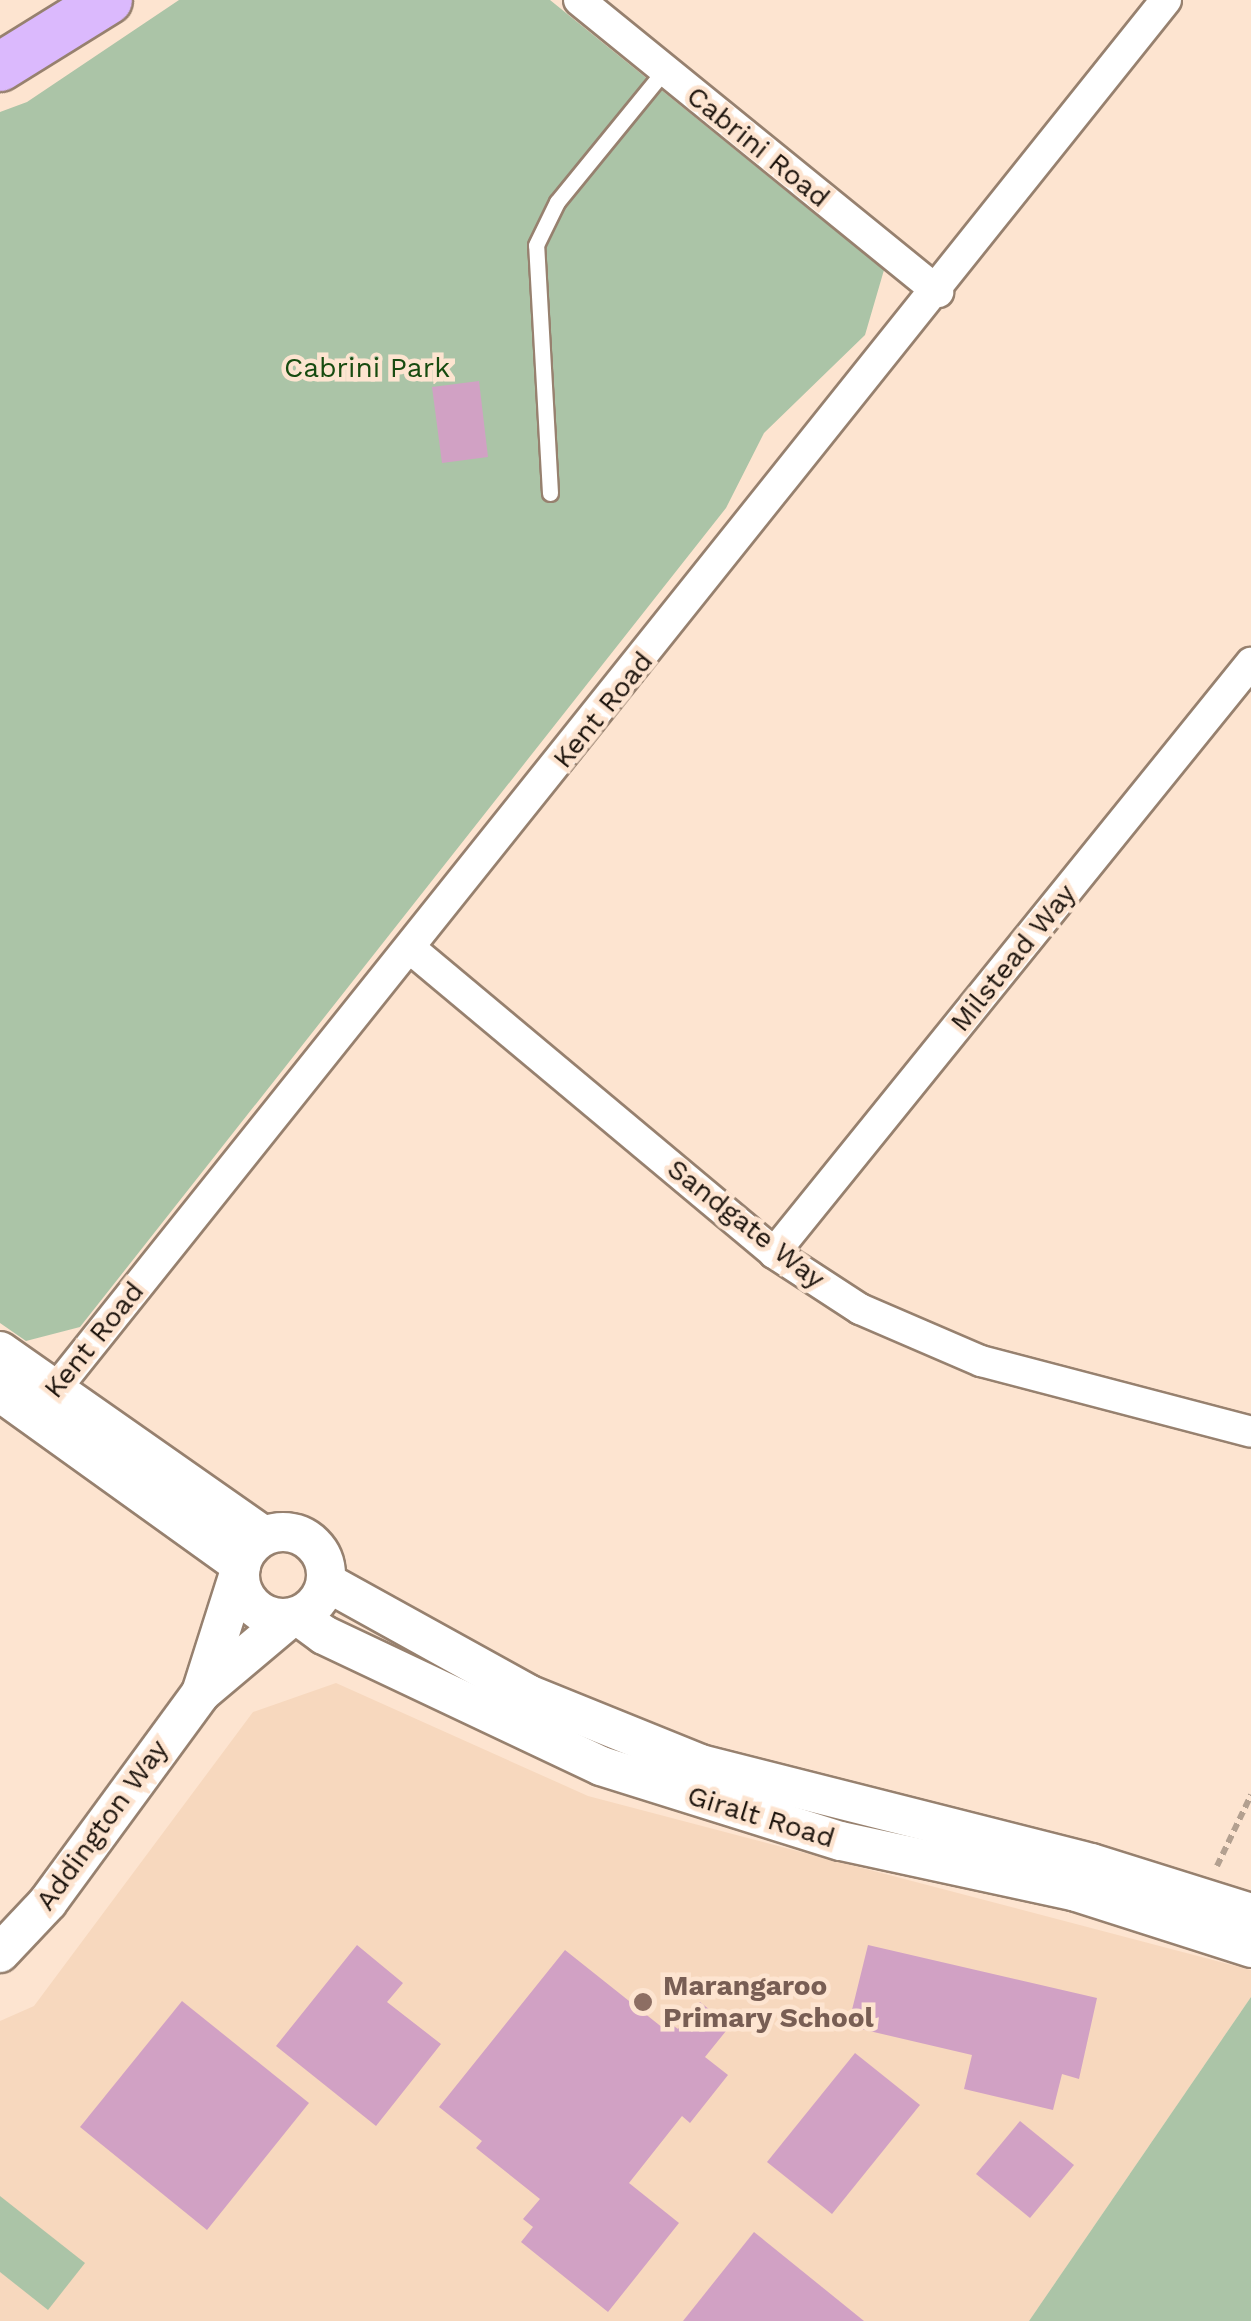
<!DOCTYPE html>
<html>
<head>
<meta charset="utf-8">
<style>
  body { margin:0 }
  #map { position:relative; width:1251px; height:2321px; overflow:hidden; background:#fde4d0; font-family:"Work Sans",sans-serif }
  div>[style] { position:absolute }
  .built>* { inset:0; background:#f7d8be }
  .green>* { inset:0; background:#abc4a7 }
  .building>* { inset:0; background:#d1a1c4 }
  .path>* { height:6px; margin-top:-3px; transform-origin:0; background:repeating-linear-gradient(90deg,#b3a090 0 8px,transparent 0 13px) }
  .roads { filter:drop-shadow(2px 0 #97816f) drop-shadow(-2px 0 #97816f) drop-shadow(0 2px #97816f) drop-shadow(0 -2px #97816f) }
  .service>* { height:15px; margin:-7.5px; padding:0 7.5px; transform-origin:7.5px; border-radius:7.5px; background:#fff }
  .minor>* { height:30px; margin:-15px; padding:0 15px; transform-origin:15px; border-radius:15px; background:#fff }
  .tertiary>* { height:38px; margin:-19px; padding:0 19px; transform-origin:19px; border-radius:19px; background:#fff }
  .tertiary>.ring { margin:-19px; padding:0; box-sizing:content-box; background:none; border:38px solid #fff; border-radius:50% }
  .primary>* { height:48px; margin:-24px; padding:0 24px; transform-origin:24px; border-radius:24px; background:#dbb9fd }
  .dots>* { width:28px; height:28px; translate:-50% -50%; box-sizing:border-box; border:5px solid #fde4d0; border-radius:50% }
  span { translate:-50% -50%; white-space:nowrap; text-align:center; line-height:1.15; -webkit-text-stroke:9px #fde4d0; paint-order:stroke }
  .street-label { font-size:28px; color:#1e150e }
  .park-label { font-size:28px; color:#174b10 }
  .education-label { font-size:28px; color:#785e54; font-weight:700 }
  .left { translate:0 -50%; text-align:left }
</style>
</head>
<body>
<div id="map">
  <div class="built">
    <div style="clip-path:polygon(336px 1683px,588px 1796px,1251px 1970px,1251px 1997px,1029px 2321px,0 2321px,0 2021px,34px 2006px,253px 1712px)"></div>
  </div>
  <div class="green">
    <div style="clip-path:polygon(179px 0,550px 0,884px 270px,865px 335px,764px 433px,726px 508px,80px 1327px,26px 1341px,0 1323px,0 112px,27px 102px)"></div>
    <div style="clip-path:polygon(1251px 1997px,1251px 2321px,1029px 2321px)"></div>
    <div style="clip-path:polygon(0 2196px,85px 2263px,48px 2310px,0 2272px)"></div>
  </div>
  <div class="building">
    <div style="clip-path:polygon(479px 381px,488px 457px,442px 463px,432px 387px)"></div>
    <div style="clip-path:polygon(357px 1945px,403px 1983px,387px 2002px,441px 2044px,376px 2126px,276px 2046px)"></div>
    <div style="clip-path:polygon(868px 1945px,1097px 1998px,1079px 2079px,1062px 2074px,1053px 2110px,964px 2089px,972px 2055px,848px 2026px)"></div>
    <div style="clip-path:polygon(565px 1950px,663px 2028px,668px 2022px,678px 2029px,700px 2002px,730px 2026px,705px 2057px,728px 2075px,690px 2123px,682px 2116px,629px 2183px,679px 2223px,608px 2312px,521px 2242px,533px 2227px,523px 2219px,540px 2199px,476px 2148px,482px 2141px,439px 2107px)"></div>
    <div style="clip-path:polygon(182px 2001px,309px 2103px,207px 2230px,80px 2127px)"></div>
    <div style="clip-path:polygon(855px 2053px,920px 2105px,832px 2214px,767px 2162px)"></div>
    <div style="clip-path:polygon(1020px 2121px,1074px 2165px,1030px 2218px,976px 2174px)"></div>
    <div style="clip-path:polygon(754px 2232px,864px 2321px,683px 2321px)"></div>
  </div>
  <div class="path">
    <div style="left:1217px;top:1866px;width:79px;rotate:-64.4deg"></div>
  </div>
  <div class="roads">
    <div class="service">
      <div style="left:550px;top:493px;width:248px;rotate:-93.2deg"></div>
      <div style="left:536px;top:245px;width:48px;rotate:-64deg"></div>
      <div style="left:557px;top:202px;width:169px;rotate:-50.8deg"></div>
    </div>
    <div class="minor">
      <div style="left:579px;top:0;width:463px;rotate:39.1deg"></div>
      <div style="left:411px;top:949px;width:473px;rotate:39.9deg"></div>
      <div style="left:774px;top:1253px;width:103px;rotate:33.1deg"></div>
      <div style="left:860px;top:1309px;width:132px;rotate:23.3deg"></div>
      <div style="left:981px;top:1361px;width:279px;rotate:14.7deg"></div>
      <div style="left:774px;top:1253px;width:759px;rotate:-51.05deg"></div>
      <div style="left:42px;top:1406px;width:1800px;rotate:-51.36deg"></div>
    </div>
    <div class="tertiary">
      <div style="left:0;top:1351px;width:322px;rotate:35deg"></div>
      <div style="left:0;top:1392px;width:297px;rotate:35.7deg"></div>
      <div class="ring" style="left:240px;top:1532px;width:48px;height:48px"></div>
      <div style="left:326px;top:1582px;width:231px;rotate:29deg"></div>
      <div style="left:528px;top:1694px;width:186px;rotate:22.1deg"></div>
      <div style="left:700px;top:1764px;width:403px;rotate:14.2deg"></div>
      <div style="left:1091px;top:1863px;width:168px;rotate:17.4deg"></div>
      <div style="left:298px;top:1616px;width:32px;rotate:36deg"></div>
      <div style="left:324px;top:1635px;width:306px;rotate:25.3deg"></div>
      <div style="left:601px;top:1766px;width:251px;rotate:17.4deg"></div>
      <div style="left:841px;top:1841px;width:240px;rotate:12.2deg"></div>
      <div style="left:1076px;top:1892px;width:184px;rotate:17.7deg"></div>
      <div style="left:201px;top:1693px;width:126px;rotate:-72.4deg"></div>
      <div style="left:0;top:1953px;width:70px;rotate:-46.7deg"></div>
      <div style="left:48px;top:1902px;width:259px;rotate:-53.8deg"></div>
      <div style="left:201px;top:1693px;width:116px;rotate:-40.1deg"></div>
    </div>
    <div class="primary">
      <div style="left:0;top:67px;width:127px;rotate:-31.8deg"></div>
    </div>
  </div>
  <div class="dots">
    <div style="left:643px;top:2002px;background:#8d6e63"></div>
  </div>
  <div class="street-label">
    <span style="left:758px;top:147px;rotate:39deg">Cabrini Road</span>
    <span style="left:603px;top:710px;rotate:-51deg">Kent Road</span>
    <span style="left:1013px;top:958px;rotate:-51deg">Milstead Way</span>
    <span style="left:746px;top:1224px;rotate:38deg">Sandgate Way</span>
    <span style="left:94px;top:1340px;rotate:-51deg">Kent Road</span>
    <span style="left:761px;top:1817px;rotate:17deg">Giralt Road</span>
    <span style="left:102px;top:1825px;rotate:-54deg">Addington Way</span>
  </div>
  <div class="park-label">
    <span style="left:367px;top:368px">Cabrini Park</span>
  </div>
  <div class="education-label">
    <span class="left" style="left:663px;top:2002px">Marangaroo<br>Primary School</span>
  </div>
</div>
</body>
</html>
